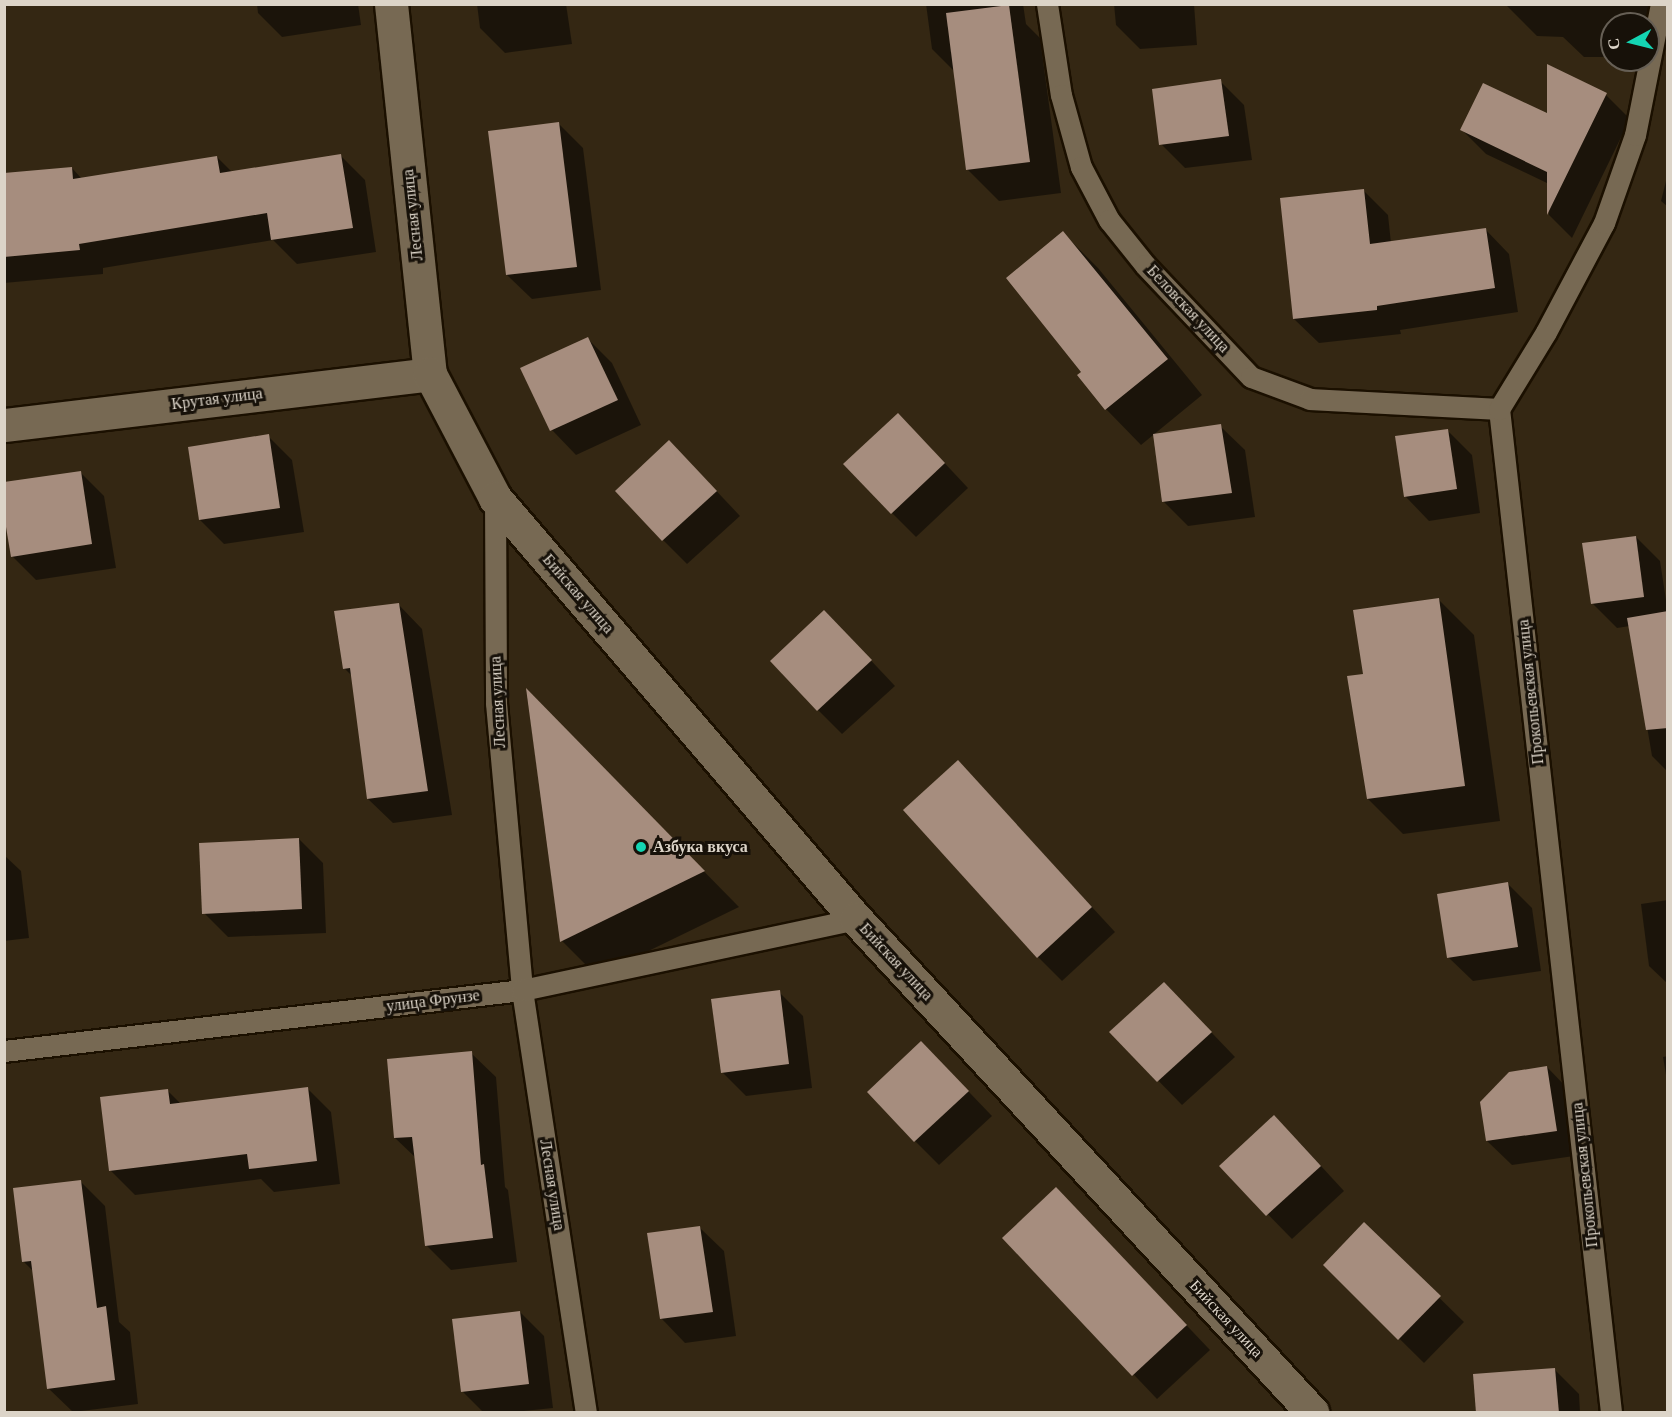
<!DOCTYPE html>
<html>
<head>
<meta charset="utf-8">
<style>
  body { margin:0 }
  #map { position:relative; width:1672px; height:1417px; overflow:hidden; background:#342713; font-family:Georgia,serif }
  div>[style] { position:absolute }
  .shadow>* { inset:0; background:#0007 }
  .building>* { inset:0; background:#a68d7e }
  .roads { filter:drop-shadow(2px 0 #1b1000) drop-shadow(-2px 0 #1b1000) drop-shadow(0 2px #1b1000) drop-shadow(0 -2px #1b1000) }
  .service>* { height:21px; margin:-10.5px; padding:0 10.5px; transform-origin:10.5px; border-radius:10.5px; background:#776953 }
  .minor>* { height:33px; margin:-16.5px; padding:0 16.5px; transform-origin:16.5px; border-radius:16.5px; background:#776953 }
  .tertiary>* { height:33px; margin:-16.5px; padding:0 16.5px; transform-origin:16.5px; border-radius:16.5px; background:#776953 }
  .dots>* { width:16px; height:16px; translate:-50% -50%; box-sizing:border-box; border:3px solid #171109; border-radius:50% }
  span { translate:-50% -50%; white-space:nowrap; text-align:center; line-height:1.15; -webkit-text-stroke:6px #171109; paint-order:stroke }
  .street-label { font-size:16px; color:#dcd4c8 }
  .poi-label { font-size:16px; color:#dcd4c8; font-weight:700 }
  .left { translate:0 -50%; text-align:left }
  .frame { position:absolute; inset:0; border:6px solid #dcd4c8; pointer-events:none }
  .north { position:absolute; left:1600px; top:12px; width:60px; height:60px; box-sizing:border-box; background:#171109; border:2px solid #665f55; border-radius:50%; rotate:263deg; font-size:16px; font-weight:700; line-height:24px; text-align:center; color:#dcd4c8 }
  .north::after { content:''; display:block; margin:auto; width:21px; height:27px; background:#14d5b3; clip-path:polygon(50% 0,100% 100%,50% 72%,0 100%) }
</style>
</head>
<body>
<div id="map">
  <div class="shadow">
    <div style="clip-path:polygon(257px 4px,358px 4px,361px 25px,282px 37px,258px 13px)"></div>
    <div style="clip-path:polygon(477px 4px,566px 4px,572px 44px,505px 53px,480px 28px)"></div>
    <div style="clip-path:polygon(926px 4px,1023px 4px,1026px 24px,1040px 38px,1061px 193px,999px 201px,967px 169px,955px 72px,932px 49px)"></div>
    <div style="clip-path:polygon(1114px 4px,1194px 4px,1197px 45px,1140px 49px,1116px 25px)"></div>
    <div style="clip-path:polygon(1505px 4px,1657px 4px,1648px 24px,1612px 24px,1612px 57px,1584px 57px,1563px 37px,1537px 36px)"></div>
    <div style="clip-path:polygon(1220px 81px,1244px 105px,1252px 160px,1185px 168px,1161px 144px)"></div>
    <div style="clip-path:polygon(1606px 95px,1630px 119px,1572px 238px,1549px 215px,1549px 184px,1486px 154px,1462px 130px,1549px 115px)"></div>
    <div style="clip-path:polygon(559px 124px,583px 148px,601px 290px,532px 299px,507px 275px)"></div>
    <div style="clip-path:polygon(341px 156px,365px 180px,376px 252px,297px 264px,273px 240px,103px 268px,103px 274px,4px 283px,4px 174px,72px 168px,82px 179px,217px 157px,232px 172px)"></div>
    <div style="clip-path:polygon(1668px 173px,1668px 207px,1661px 201px)"></div>
    <div style="clip-path:polygon(1363px 190px,1388px 215px,1391px 243px,1485px 229px,1509px 254px,1518px 312px,1400px 330px,1401px 334px,1319px 343px,1294px 319px)"></div>
    <div style="clip-path:polygon(1063px 233px,1098px 268px,1202px 395px,1141px 445px,1106px 409px,1079px 376px,1083px 372px)"></div>
    <div style="clip-path:polygon(588px 339px,612px 363px,641px 425px,576px 455px,552px 430px,522px 369px)"></div>
    <div style="clip-path:polygon(1220px 426px,1245px 450px,1255px 517px,1188px 526px,1164px 502px)"></div>
    <div style="clip-path:polygon(1447px 430px,1472px 455px,1480px 513px,1429px 521px,1405px 496px)"></div>
    <div style="clip-path:polygon(268px 436px,292px 460px,304px 532px,224px 544px,200px 520px)"></div>
    <div style="clip-path:polygon(922px 439px,968px 488px,916px 537px,892px 513px)"></div>
    <div style="clip-path:polygon(693px 466px,740px 516px,687px 564px,663px 540px)"></div>
    <div style="clip-path:polygon(80px 472px,104px 496px,116px 568px,36px 580px,12px 556px)"></div>
    <div style="clip-path:polygon(1636px 537px,1660px 561px,1668px 613px,1668px 772px,1652px 756px,1630px 626px,1617px 628px,1592px 603px)"></div>
    <div style="clip-path:polygon(1438px 599px,1474px 635px,1500px 821px,1403px 834px,1368px 799px,1364px 675px)"></div>
    <div style="clip-path:polygon(398px 604px,422px 629px,452px 815px,393px 823px,368px 799px,352px 676px,344px 668px)"></div>
    <div style="clip-path:polygon(848px 636px,895px 686px,842px 734px,818px 710px)"></div>
    <div style="clip-path:polygon(561px 726px,739px 907px,597px 976px,562px 941px)"></div>
    <div style="clip-path:polygon(958px 762px,1115px 932px,1062px 981px,1038px 957px)"></div>
    <div style="clip-path:polygon(299px 839px,323px 863px,326px 933px,228px 937px,204px 913px)"></div>
    <div style="clip-path:polygon(4px 855px,21px 871px,29px 938px,4px 941px)"></div>
    <div style="clip-path:polygon(1508px 884px,1532px 908px,1541px 971px,1473px 981px,1448px 957px)"></div>
    <div style="clip-path:polygon(1668px 900px,1668px 984px,1649px 966px,1641px 904px)"></div>
    <div style="clip-path:polygon(779px 992px,803px 1016px,812px 1088px,746px 1096px,722px 1072px)"></div>
    <div style="clip-path:polygon(1188px 1008px,1235px 1057px,1182px 1105px,1111px 1032px)"></div>
    <div style="clip-path:polygon(471px 1053px,496px 1077px,505px 1187px,508px 1190px,517px 1262px,451px 1270px,427px 1246px,416px 1158px,395px 1138px)"></div>
    <div style="clip-path:polygon(1668px 1056px,1668px 1087px,1663px 1057px)"></div>
    <div style="clip-path:polygon(945px 1067px,992px 1116px,939px 1165px,915px 1141px)"></div>
    <div style="clip-path:polygon(1547px 1067px,1571px 1092px,1581px 1155px,1512px 1165px,1487px 1141px)"></div>
    <div style="clip-path:polygon(307px 1088px,331px 1112px,340px 1184px,274px 1192px,261px 1179px,135px 1195px,110px 1170px,167px 1090px,181px 1104px)"></div>
    <div style="clip-path:polygon(1298px 1141px,1344px 1191px,1292px 1239px,1221px 1166px)"></div>
    <div style="clip-path:polygon(81px 1182px,105px 1206px,119px 1322px,130px 1332px,138px 1404px,73px 1412px,48px 1388px,34px 1272px,24px 1262px)"></div>
    <div style="clip-path:polygon(1080px 1213px,1210px 1350px,1157px 1399px,1004px 1238px)"></div>
    <div style="clip-path:polygon(1364px 1224px,1464px 1322px,1424px 1363px,1325px 1265px)"></div>
    <div style="clip-path:polygon(699px 1227px,724px 1251px,736px 1336px,685px 1343px,661px 1318px)"></div>
    <div style="clip-path:polygon(520px 1312px,544px 1336px,553px 1408px,514px 1412px,483px 1412px,463px 1392px)"></div>
    <div style="clip-path:polygon(1554px 1369px,1579px 1394px,1580px 1412px,1478px 1412px)"></div>
  </div>
  <div class="building">
    <div style="clip-path:polygon(1009px 5px,1030px 162px,966px 170px,946px 13px)"></div>
    <div style="clip-path:polygon(1547px 64px,1607px 93px,1547px 215px,1547px 172px,1460px 130px,1483px 83px,1547px 113px)"></div>
    <div style="clip-path:polygon(1221px 79px,1229px 136px,1159px 145px,1152px 89px)"></div>
    <div style="clip-path:polygon(559px 122px,577px 267px,506px 275px,488px 131px)"></div>
    <div style="clip-path:polygon(341px 154px,353px 228px,271px 240px,267px 213px,79px 244px,80px 250px,4px 257px,4px 173px,72px 167px,73px 179px,217px 156px,220px 173px)"></div>
    <div style="clip-path:polygon(1364px 189px,1370px 244px,1486px 228px,1495px 288px,1377px 306px,1377px 310px,1293px 319px,1280px 198px)"></div>
    <div style="clip-path:polygon(1063px 231px,1168px 359px,1105px 410px,1077px 375px,1081px 372px,1006px 278px)"></div>
    <div style="clip-path:polygon(588px 337px,618px 400px,550px 431px,520px 368px)"></div>
    <div style="clip-path:polygon(898px 413px,945px 463px,891px 514px,843px 464px)"></div>
    <div style="clip-path:polygon(1221px 424px,1232px 493px,1162px 502px,1153px 434px)"></div>
    <div style="clip-path:polygon(1448px 429px,1457px 489px,1404px 497px,1395px 436px)"></div>
    <div style="clip-path:polygon(269px 434px,280px 508px,199px 520px,188px 447px)"></div>
    <div style="clip-path:polygon(669px 440px,717px 491px,662px 541px,615px 491px)"></div>
    <div style="clip-path:polygon(81px 471px,92px 544px,11px 557px,4px 515px,4px 482px)"></div>
    <div style="clip-path:polygon(1636px 536px,1644px 597px,1591px 604px,1582px 543px)"></div>
    <div style="clip-path:polygon(1439px 598px,1465px 786px,1367px 799px,1347px 676px,1363px 674px,1353px 610px)"></div>
    <div style="clip-path:polygon(399px 603px,428px 791px,367px 799px,350px 668px,343px 669px,334px 611px)"></div>
    <div style="clip-path:polygon(824px 610px,872px 660px,817px 711px,770px 661px)"></div>
    <div style="clip-path:polygon(1668px 611px,1668px 728px,1646px 730px,1627px 618px)"></div>
    <div style="clip-path:polygon(526px 688px,705px 871px,560px 942px)"></div>
    <div style="clip-path:polygon(958px 760px,1092px 907px,1037px 958px,903px 810px)"></div>
    <div style="clip-path:polygon(299px 838px,302px 909px,202px 914px,199px 843px)"></div>
    <div style="clip-path:polygon(1508px 882px,1518px 947px,1447px 958px,1437px 894px)"></div>
    <div style="clip-path:polygon(1164px 982px,1212px 1032px,1157px 1082px,1109px 1032px)"></div>
    <div style="clip-path:polygon(780px 990px,789px 1064px,721px 1073px,711px 999px)"></div>
    <div style="clip-path:polygon(921px 1041px,969px 1091px,914px 1142px,867px 1092px)"></div>
    <div style="clip-path:polygon(472px 1051px,481px 1165px,484px 1164px,493px 1238px,425px 1246px,412px 1137px,394px 1138px,387px 1059px)"></div>
    <div style="clip-path:polygon(1547px 1066px,1557px 1131px,1486px 1141px,1480px 1102px,1509px 1072px)"></div>
    <div style="clip-path:polygon(308px 1087px,317px 1161px,249px 1169px,247px 1154px,109px 1171px,100px 1097px,168px 1089px,170px 1104px)"></div>
    <div style="clip-path:polygon(1274px 1115px,1321px 1166px,1266px 1216px,1219px 1166px)"></div>
    <div style="clip-path:polygon(81px 1180px,97px 1308px,106px 1306px,115px 1380px,47px 1389px,31px 1261px,22px 1262px,13px 1188px)"></div>
    <div style="clip-path:polygon(1056px 1187px,1187px 1325px,1132px 1376px,1002px 1238px)"></div>
    <div style="clip-path:polygon(1364px 1222px,1441px 1296px,1398px 1340px,1323px 1265px)"></div>
    <div style="clip-path:polygon(700px 1226px,713px 1312px,660px 1319px,647px 1233px)"></div>
    <div style="clip-path:polygon(520px 1311px,529px 1384px,461px 1392px,452px 1319px)"></div>
    <div style="clip-path:polygon(1555px 1368px,1559px 1413px,1476px 1413px,1473px 1374px)"></div>
  </div>
  <div class="roads">
    <div class="service">
      <div style="left:1047px;top:4px;width:92px;rotate:81.3deg"></div>
      <div style="left:1061px;top:95px;width:75px;rotate:74.5deg"></div>
      <div style="left:1081px;top:167px;width:60px;rotate:62.2deg"></div>
      <div style="left:1109px;top:220px;width:58px;rotate:51.3deg"></div>
      <div style="left:1145px;top:265px;width:154px;rotate:46.6deg"></div>
      <div style="left:1251px;top:377px;width:63px;rotate:20.4deg"></div>
      <div style="left:1310px;top:399px;width:189px;rotate:3deg"></div>
      <div style="left:495px;top:498px;width:205px;rotate:89.7deg"></div>
      <div style="left:496px;top:703px;width:288px;rotate:84.8deg"></div>
      <div style="left:522px;top:990px;width:427px;rotate:81.4deg"></div>
      <div style="left:4px;top:1051px;width:522px;rotate:-6.72deg"></div>
      <div style="left:522px;top:990px;width:341px;rotate:-12deg"></div>
      <div style="left:1611px;top:1412px;width:1009px;rotate:-96.37deg"></div>
      <div style="left:1499px;top:409px;width:90px;rotate:-58.6deg"></div>
      <div style="left:1546px;top:332px;width:123px;rotate:-62deg"></div>
      <div style="left:1604px;top:223px;width:93px;rotate:-70.6deg"></div>
      <div style="left:1635px;top:135px;width:134px;rotate:-78.8deg"></div>
    </div>
    <div class="minor">
      <div style="left:391px;top:4px;width:372px;rotate:84deg"></div>
    </div>
    <div class="tertiary">
      <div style="left:4px;top:425px;width:429px;rotate:-6.8deg"></div>
      <div style="left:430px;top:374px;width:140px;rotate:62.3deg"></div>
      <div style="left:495px;top:498px;width:555px;rotate:49.39deg"></div>
      <div style="left:856px;top:919px;width:672px;rotate:47.23deg"></div>
    </div>
  </div>
  <div class="dots">
    <div style="left:641px;top:847px;background:#14d5b3"></div>
  </div>
  <div class="street-label">
    <span style="left:413px;top:215px;rotate:-96deg">Лесная улица</span>
    <span style="left:1188px;top:309px;rotate:47deg">Беловская улица</span>
    <span style="left:217px;top:399px;rotate:-7deg">Крутая улица</span>
    <span style="left:578px;top:594px;rotate:49deg">Бийская улица</span>
    <span style="left:1531px;top:692px;rotate:-96deg">Прокопьевская улица</span>
    <span style="left:498px;top:702px;rotate:-93deg">Лесная улица</span>
    <span style="left:896px;top:962px;rotate:47deg">Бийская улица</span>
    <span style="left:433px;top:1001px;rotate:-7deg">улица Фрунзе</span>
    <span style="left:1585px;top:1175px;rotate:-96deg">Прокопьевская улица</span>
    <span style="left:552px;top:1185px;rotate:81deg">Лесная улица</span>
    <span style="left:1226px;top:1319px;rotate:47deg">Бийская улица</span>
  </div>
  <div class="poi-label">
    <span class="left" style="left:653px;top:847px">Азбука вкуса</span>
  </div>
  <div class="frame"></div>
  <div class="north">С</div>
</div>
</body>
</html>
